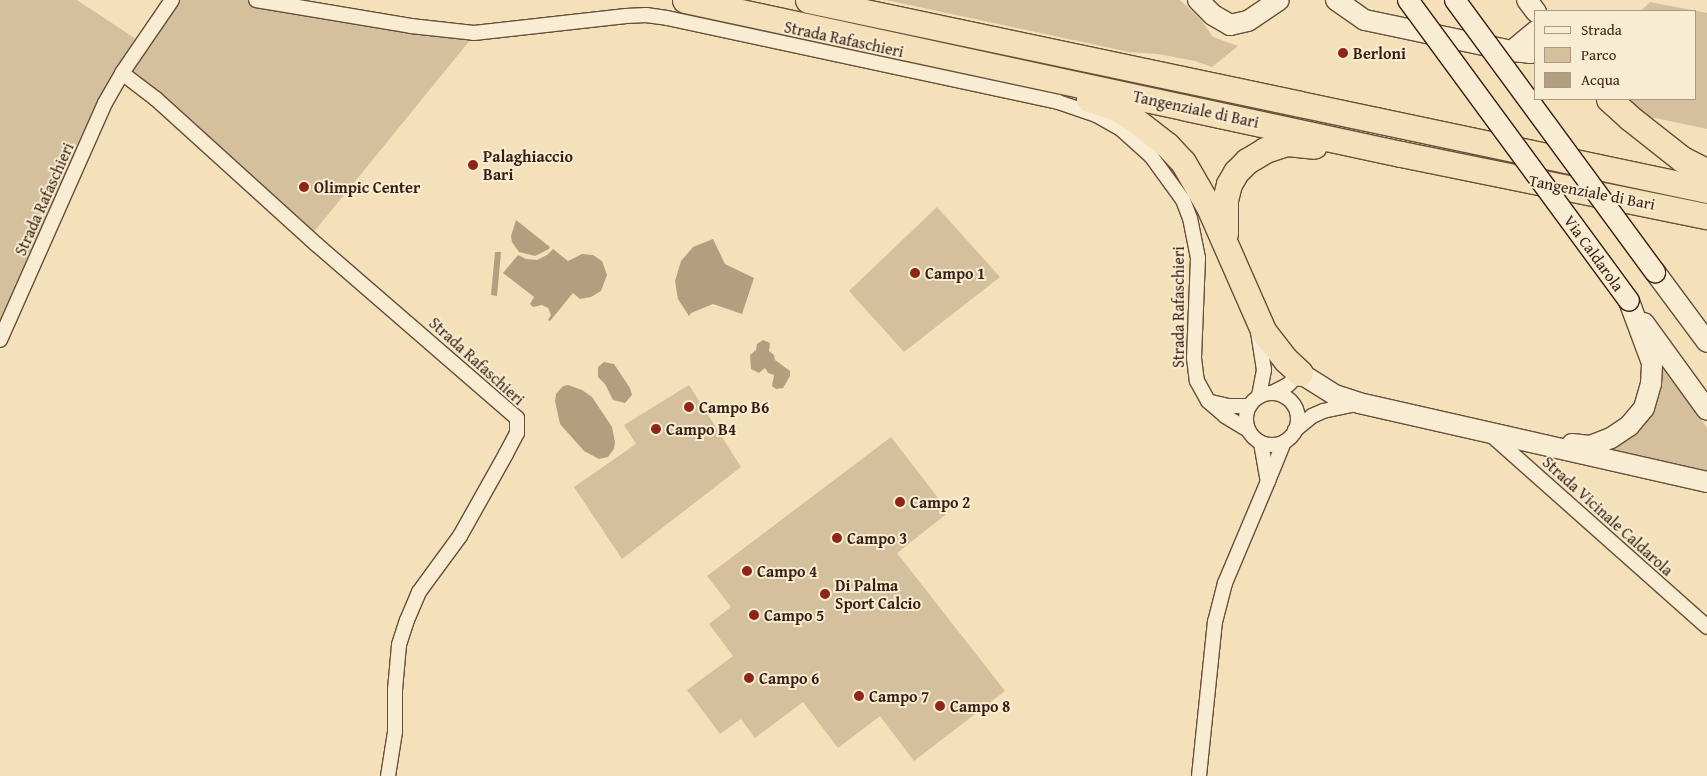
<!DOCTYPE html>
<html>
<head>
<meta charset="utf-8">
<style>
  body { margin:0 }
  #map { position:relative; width:1707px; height:776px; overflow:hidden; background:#f4e1ba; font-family:"Gentium Book Plus",serif }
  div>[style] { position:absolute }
  .green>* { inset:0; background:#d4c09d }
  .water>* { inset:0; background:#b49e80 }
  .roads { filter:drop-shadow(1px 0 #674e3a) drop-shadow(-1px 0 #674e3a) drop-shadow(0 1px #674e3a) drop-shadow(0 -1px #674e3a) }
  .street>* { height:14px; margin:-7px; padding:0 7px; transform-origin:7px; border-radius:7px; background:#f8ecd2 }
  .street>.ring { margin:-7px; padding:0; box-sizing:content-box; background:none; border:14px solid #f8ecd2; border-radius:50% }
  .secondary>* { height:20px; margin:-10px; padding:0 10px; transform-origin:10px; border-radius:10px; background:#f8ecd2 }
  .highway>* { height:25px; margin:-12.5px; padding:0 12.5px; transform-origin:12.5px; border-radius:12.5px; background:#f4e1ba }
  .bridges { filter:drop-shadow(1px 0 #381d10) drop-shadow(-1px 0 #381d10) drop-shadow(0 1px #381d10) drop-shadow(0 -1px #381d10) }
  .secondary-bridge>* { height:20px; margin:-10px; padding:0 10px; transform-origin:10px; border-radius:10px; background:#f8ecd2 }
  .dots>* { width:14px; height:14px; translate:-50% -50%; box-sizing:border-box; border:2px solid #f8ecd2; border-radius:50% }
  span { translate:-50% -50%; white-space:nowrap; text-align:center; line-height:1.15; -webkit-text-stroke:4px #f8ecd2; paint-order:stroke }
  .street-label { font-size:16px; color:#381d10 }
  .poi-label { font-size:16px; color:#381d10; font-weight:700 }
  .left { translate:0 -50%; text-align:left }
  .legend { position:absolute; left:1534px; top:10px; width:162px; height:90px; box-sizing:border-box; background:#f8ecd2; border:1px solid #ab9984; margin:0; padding:6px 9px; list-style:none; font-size:15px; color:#381d10 }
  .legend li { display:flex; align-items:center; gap:10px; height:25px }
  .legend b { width:25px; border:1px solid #ab9984 }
</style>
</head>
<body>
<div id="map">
  <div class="green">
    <div style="clip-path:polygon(0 0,77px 0,145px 45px,172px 0,256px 0,471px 39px,313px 233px,120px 65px,112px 74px,0 329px)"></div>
    <div style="clip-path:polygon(886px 0,1180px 0,1201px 20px,1213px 37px,1238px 46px,1212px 67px,1195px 61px,1158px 54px,1129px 52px)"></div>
    <div style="clip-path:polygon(1650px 2px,1707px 13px,1707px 129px,1641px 115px,1622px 99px,1696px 99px,1696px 11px,1641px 11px)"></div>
    <div style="clip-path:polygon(937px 207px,1000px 277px,904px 352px,849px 291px)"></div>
    <div style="clip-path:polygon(1664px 367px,1707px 428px,1707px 476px,1605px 450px,1623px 443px,1638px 428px,1660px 368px)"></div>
    <div style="clip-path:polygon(689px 385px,741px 467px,622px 559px,574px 487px,636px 444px,624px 425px)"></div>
    <div style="clip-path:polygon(891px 437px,949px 512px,897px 553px,1005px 691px,914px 761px,880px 716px,838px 748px,803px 702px,755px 738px,741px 719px,720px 734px,687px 690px,733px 656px,709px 624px,731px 607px,707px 576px)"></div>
  </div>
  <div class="water">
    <div style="clip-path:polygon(516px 220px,550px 247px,549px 249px,535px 256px,519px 252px,512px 242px,511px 236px)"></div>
    <div style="clip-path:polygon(713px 239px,725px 264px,754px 278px,742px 314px,713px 304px,691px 313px,689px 316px,678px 299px,675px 281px,681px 261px,693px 247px)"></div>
    <div style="clip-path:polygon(553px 249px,568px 261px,582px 254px,593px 255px,602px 261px,607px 275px,601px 291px,591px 297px,580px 299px,573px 293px,550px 321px,548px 320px,551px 315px,548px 308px,542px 305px,533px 307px,530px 304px,534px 297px,503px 273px,518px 255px,526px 259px,537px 260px,547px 255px)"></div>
    <div style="clip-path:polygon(495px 252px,501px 252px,497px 296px,491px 295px)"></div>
    <div style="clip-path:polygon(763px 340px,770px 343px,769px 351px,774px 355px,775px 360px,790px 371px,790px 376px,783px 388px,776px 389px,772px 386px,774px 375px,768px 373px,765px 368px,759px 373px,751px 369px,750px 355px,756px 350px,757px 344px)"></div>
    <div style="clip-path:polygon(604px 362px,614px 364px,630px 388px,632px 395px,625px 403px,613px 400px,605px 384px,598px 377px,598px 367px)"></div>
    <div style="clip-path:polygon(568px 385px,582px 390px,592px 397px,612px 427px,615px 442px,614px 449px,608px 457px,599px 459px,584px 451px,560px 424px,555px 401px,556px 394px,563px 386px)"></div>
  </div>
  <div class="roads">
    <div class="street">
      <div style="left:172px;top:0;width:88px;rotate:124.4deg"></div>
      <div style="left:122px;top:73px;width:43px;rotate:37.4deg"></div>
      <div style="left:156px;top:99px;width:216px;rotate:42.2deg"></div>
      <div style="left:316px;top:244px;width:266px;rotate:40.9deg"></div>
      <div style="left:517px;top:418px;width:15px;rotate:90deg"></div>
      <div style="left:517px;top:433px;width:24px;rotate:118deg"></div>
      <div style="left:506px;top:454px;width:94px;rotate:119.3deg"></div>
      <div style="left:460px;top:536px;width:69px;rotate:126.2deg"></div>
      <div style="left:419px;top:592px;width:30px;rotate:113deg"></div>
      <div style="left:407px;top:620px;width:26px;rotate:108deg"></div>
      <div style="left:399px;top:645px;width:45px;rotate:95.1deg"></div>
      <div style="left:395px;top:690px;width:42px;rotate:90deg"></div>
      <div style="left:395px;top:732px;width:45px;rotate:99deg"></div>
      <div style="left:256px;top:0;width:157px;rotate:9.5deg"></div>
      <div style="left:411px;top:26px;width:63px;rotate:6.3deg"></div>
      <div style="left:474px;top:33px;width:153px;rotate:-6.4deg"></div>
      <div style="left:626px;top:16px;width:20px;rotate:-3deg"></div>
      <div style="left:646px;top:15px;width:21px;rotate:8deg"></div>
      <div style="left:667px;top:18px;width:400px;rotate:12.1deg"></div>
      <div style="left:1058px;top:102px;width:40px;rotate:18.9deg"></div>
      <div style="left:1096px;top:115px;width:29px;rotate:29deg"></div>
      <div style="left:1121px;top:129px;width:40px;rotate:42deg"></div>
      <div style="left:1151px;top:156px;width:54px;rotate:54deg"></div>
      <div style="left:1183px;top:200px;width:19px;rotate:69deg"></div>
      <div style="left:1190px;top:218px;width:41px;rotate:78.7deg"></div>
      <div style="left:1198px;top:258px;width:100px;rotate:92.3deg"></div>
      <div style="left:1194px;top:358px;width:23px;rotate:83deg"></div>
      <div style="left:1197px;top:381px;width:23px;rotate:61deg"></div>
      <div style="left:1208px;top:401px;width:23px;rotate:41deg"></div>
      <div style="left:1225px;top:416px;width:27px;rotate:31deg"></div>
      <div style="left:1258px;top:332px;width:38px;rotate:81deg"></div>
      <div style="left:1264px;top:370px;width:26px;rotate:101deg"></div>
      <div style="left:0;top:340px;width:259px;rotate:-66.1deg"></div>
      <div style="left:105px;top:103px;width:34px;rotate:-60deg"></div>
      <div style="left:1272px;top:393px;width:18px;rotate:-27deg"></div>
      <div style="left:1288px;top:385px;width:17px;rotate:-45deg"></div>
      <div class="ring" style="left:1246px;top:393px;width:38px;height:38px"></div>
      <div style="left:1211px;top:402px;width:18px;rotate:13deg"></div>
      <div style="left:1229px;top:406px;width:20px"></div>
      <div style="left:1295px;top:430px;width:22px;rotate:-39deg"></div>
      <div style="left:1312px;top:416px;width:12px;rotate:-24deg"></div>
      <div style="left:1323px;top:411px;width:33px;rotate:-12deg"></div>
      <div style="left:1491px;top:435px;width:289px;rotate:41.6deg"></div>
      <div style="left:1261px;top:443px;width:39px;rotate:80deg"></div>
      <div style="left:1268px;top:481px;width:42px;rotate:-67.7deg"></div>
      <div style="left:1199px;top:776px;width:155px;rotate:-84.1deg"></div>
      <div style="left:1215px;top:622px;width:40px;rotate:-75.6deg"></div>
      <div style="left:1225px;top:583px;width:111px;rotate:-67.1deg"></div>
    </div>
    <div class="secondary">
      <div style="left:1198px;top:0;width:21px;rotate:45deg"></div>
      <div style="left:1213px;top:15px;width:20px;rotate:30deg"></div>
      <div style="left:1230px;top:25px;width:18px;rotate:-13deg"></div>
      <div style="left:1248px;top:21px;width:37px;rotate:-34deg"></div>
      <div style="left:1336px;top:0;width:35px;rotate:35deg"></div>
      <div style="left:1365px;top:20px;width:150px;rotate:11.9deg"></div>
      <div style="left:1512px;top:51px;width:18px;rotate:6deg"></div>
      <div style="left:1530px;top:53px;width:7px;rotate:-27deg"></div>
      <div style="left:1527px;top:0;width:15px;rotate:53deg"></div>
      <div style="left:1512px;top:51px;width:31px;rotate:-40deg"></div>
      <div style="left:1655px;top:272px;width:87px;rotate:53.4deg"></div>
      <div style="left:1644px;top:323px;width:107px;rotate:54.1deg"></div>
      <div style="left:1300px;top:373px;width:41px;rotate:32.2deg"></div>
      <div style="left:1335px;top:395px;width:25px;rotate:18deg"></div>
      <div style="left:1359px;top:403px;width:357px;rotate:12.8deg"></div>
      <div style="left:1572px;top:444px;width:18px;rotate:6deg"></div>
      <div style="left:1590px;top:446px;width:22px;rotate:-21deg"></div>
      <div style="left:1611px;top:438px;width:22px;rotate:-34deg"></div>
      <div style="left:1629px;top:426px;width:23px;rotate:-50deg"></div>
      <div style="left:1644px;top:408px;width:25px;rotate:-74deg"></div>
      <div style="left:1651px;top:384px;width:21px;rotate:-87deg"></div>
      <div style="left:1652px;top:363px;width:66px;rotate:-110.4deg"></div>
    </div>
    <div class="highway">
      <div style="left:685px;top:0;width:732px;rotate:12.14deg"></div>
      <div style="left:1401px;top:154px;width:312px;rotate:11.5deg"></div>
      <div style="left:808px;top:0;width:919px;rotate:11.93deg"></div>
      <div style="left:1089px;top:99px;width:28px;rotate:18deg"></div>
      <div style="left:1116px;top:108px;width:17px;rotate:31deg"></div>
      <div style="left:1131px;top:117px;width:46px;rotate:37.9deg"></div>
      <div style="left:1167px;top:145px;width:23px;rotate:47deg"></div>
      <div style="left:1183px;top:162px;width:52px;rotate:60deg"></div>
      <div style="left:1209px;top:207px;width:137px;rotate:66.3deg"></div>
      <div style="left:1264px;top:332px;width:36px;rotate:52deg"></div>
      <div style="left:1286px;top:360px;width:19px;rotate:43deg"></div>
      <div style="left:1609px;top:99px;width:28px;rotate:42deg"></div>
      <div style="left:1630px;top:118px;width:66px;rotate:38.3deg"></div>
      <div style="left:1682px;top:159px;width:28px;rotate:27deg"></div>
      <div style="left:1225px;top:233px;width:33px;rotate:-90deg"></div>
      <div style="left:1225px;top:200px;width:16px;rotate:-76deg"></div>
      <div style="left:1229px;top:184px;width:14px;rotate:-60deg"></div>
      <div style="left:1236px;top:172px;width:16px;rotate:-45deg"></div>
      <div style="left:1247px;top:161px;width:21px;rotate:-31deg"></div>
      <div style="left:1265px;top:150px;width:23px;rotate:-18deg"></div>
      <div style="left:1287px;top:143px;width:27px;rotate:6deg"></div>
    </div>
  </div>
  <div class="bridges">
    <div class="secondary-bridge">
      <div style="left:1408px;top:0;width:373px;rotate:53.7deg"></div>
      <div style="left:1455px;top:0;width:338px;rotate:53.7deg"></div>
    </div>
  </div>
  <div class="dots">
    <div style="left:1343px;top:53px;background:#8f2418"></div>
    <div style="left:473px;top:165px;background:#8f2418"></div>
    <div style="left:304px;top:187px;background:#8f2418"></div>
    <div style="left:915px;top:273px;background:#8f2418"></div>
    <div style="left:689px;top:407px;background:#8f2418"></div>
    <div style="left:656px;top:429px;background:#8f2418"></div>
    <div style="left:900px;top:502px;background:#8f2418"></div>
    <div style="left:837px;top:538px;background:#8f2418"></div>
    <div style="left:747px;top:571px;background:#8f2418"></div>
    <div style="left:825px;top:594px;background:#8f2418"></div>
    <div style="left:754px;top:615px;background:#8f2418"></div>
    <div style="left:749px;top:678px;background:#8f2418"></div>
    <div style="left:859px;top:696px;background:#8f2418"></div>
    <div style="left:940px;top:706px;background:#8f2418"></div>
  </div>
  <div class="street-label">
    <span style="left:844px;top:39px;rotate:12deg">Strada Rafaschieri</span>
    <span style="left:1196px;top:109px;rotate:12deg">Tangenziale di Bari</span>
    <span style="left:1592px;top:192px;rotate:11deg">Tangenziale di Bari</span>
    <span style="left:44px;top:199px;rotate:-66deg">Strada Rafaschieri</span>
    <span style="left:1594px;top:253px;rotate:54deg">Via Caldarola</span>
    <span style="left:1178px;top:307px;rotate:-90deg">Strada Rafaschieri</span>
    <span style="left:477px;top:361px;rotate:42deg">Strada Rafaschieri</span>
    <span style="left:1608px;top:516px;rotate:42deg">Strada Vicinale Caldarola</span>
  </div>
  <div class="poi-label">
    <span class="left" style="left:1353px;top:53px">Berloni</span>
    <span class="left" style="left:483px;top:165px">Palaghiaccio<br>Bari</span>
    <span class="left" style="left:314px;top:187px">Olimpic Center</span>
    <span class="left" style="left:925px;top:273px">Campo 1</span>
    <span class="left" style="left:699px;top:407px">Campo B6</span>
    <span class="left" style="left:666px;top:429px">Campo B4</span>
    <span class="left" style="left:910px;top:502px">Campo 2</span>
    <span class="left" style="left:847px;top:538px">Campo 3</span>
    <span class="left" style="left:757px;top:571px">Campo 4</span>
    <span class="left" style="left:835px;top:594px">Di Palma<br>Sport Calcio</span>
    <span class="left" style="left:764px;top:615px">Campo 5</span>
    <span class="left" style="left:759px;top:678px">Campo 6</span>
    <span class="left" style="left:869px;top:696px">Campo 7</span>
    <span class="left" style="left:950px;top:706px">Campo 8</span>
  </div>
  <ul class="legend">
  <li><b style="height:6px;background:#f8ecd2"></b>Strada</li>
  <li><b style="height:14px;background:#d4c09d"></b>Parco</li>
  <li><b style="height:14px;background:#b49e80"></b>Acqua</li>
  </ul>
</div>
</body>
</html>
